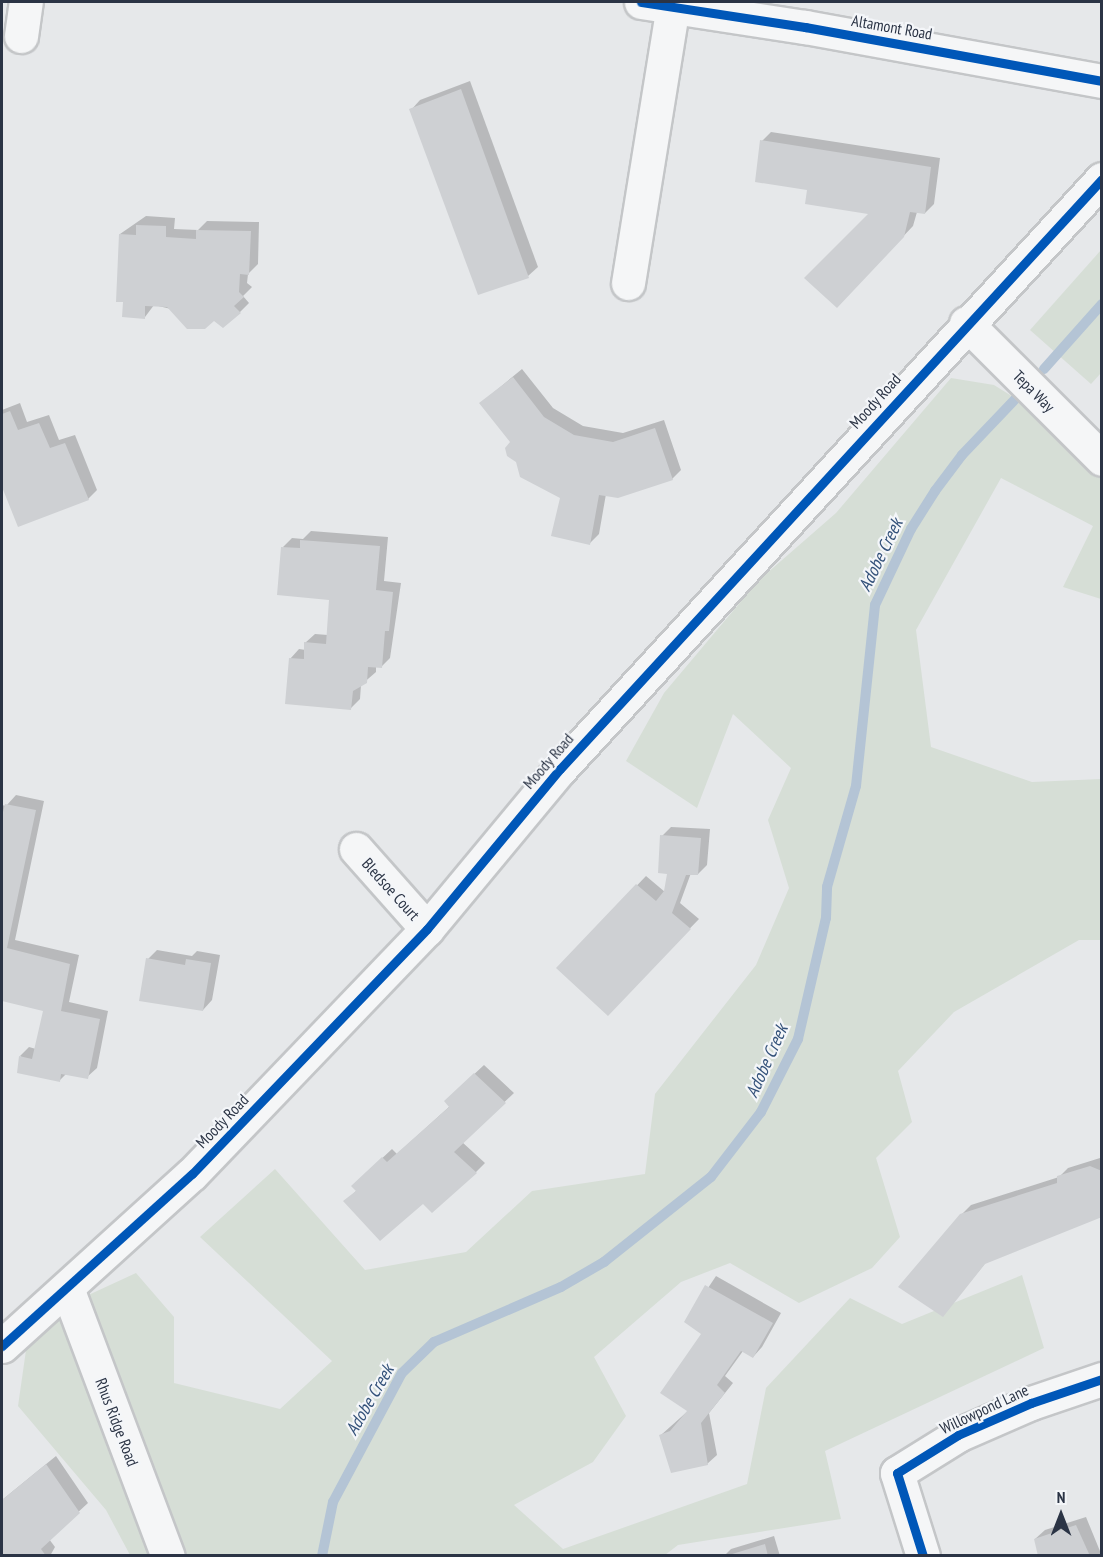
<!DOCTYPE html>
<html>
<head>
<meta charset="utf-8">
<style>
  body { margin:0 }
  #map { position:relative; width:1103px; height:1557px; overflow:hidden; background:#e6e8ea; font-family:"PT Sans Narrow",sans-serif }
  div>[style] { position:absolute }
  .green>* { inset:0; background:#d6ded6 }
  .shadow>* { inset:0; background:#0003 }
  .stream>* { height:10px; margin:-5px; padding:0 5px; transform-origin:5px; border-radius:5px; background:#b4c4d5 }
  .building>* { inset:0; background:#ced0d3 }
  .roads { filter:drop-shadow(2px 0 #c4c6c8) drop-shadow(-2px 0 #c4c6c8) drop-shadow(0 2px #c4c6c8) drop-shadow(0 -2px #c4c6c8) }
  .minor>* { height:33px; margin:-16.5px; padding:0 16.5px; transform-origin:16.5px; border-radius:16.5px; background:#f5f6f7 }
  .cycleway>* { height:9px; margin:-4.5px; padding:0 4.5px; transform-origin:4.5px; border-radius:4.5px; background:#0057b8 }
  span { translate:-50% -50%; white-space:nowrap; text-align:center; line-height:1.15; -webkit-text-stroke:4.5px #f4f6f9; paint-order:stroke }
  .street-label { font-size:16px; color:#2b3445 }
  .water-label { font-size:18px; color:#34527a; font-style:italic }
  .frame { position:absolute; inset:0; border:3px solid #2b3445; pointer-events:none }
  .north { position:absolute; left:1031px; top:1485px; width:60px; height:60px; -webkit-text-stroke:4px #f4f6f9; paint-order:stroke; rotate:0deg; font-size:16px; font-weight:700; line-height:24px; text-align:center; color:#2b3445 }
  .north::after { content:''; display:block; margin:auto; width:21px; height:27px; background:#2b3445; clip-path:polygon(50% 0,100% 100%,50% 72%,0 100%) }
</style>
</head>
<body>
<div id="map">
  <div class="green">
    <div style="clip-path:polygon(1101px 250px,1101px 373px,1091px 384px,1030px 330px)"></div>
    <div style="clip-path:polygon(951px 378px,994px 385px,1101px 452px,1101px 599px,1063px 587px,1093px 526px,1001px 478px,916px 630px,931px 747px,1032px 782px,1101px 779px,1101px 940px,1079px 940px,954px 1012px,898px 1071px,912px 1122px,876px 1158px,900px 1237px,872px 1268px,799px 1303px,730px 1263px,681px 1282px,594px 1357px,626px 1416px,593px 1462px,514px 1505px,563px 1549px,747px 1484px,766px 1388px,850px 1298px,902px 1324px,1022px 1275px,1044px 1348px,825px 1451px,841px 1519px,678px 1545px,665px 1555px,130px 1555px,106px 1510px,18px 1406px,30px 1322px,136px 1273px,174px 1317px,174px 1383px,280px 1409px,332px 1361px,200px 1237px,275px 1169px,365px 1270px,466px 1252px,532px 1191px,645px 1174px,655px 1094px,756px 965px,789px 888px,768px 820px,791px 768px,733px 714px,697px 808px,626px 761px,664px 693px,759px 580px,836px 513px)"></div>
  </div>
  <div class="shadow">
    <div style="clip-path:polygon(470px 81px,538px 267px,528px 276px,479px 293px,411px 110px,420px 100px)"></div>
    <div style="clip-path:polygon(771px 132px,940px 158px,934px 204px,925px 213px,917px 212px,913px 226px,846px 297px,871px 213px,808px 189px,762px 141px)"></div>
    <div style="clip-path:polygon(146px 216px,175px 218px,174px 229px,198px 230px,207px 221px,259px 222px,258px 264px,248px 274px,247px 283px,252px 287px,243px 296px,249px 303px,240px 312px,214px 319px,154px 305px,145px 317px,120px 234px)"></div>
    <div style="clip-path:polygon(522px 369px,553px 408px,583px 426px,623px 433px,664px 420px,681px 470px,672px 479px,606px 494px,599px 534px,590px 543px,561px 497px,481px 403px)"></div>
    <div style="clip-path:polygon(20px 403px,27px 422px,49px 415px,59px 440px,75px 435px,97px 490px,88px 499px,2px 485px,2px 410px)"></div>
    <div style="clip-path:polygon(311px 531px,388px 537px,384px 581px,401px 583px,390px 658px,381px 667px,376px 666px,376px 672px,361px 685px,360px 699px,351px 708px,290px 659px,299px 649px,306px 650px,305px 643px,315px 634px,328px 635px,331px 598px,283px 547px,292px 538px,303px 539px)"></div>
    <div style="clip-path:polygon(16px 795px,44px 801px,15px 940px,79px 955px,69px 1002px,108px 1011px,97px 1068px,87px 1077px,66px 1074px,59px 1081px,20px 1056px,29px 1047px,36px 1049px,45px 1010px,2px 1000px,2px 805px,6px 806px)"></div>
    <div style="clip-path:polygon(671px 827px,710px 829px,707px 865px,698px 874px,691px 873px,680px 903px,699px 919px,607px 1014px,558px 968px,646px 876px,665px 892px,669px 872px,662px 836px)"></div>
    <div style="clip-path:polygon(157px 950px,192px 956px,197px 951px,220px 955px,212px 1000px,203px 1010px,148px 959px)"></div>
    <div style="clip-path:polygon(484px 1065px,514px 1093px,462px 1142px,485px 1163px,476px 1172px,423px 1202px,346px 1201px,357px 1190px,362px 1177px,392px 1149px,397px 1154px,450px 1106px,455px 1092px)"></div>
    <div style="clip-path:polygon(1100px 1158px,1102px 1216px,987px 1261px,943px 1315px,961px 1215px,971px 1205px,1059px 1177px,1068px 1168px)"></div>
    <div style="clip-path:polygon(716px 1276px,781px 1313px,762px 1347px,753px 1357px,743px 1351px,725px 1376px,733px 1383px,709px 1413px,717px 1455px,707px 1464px,661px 1435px,689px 1410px,703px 1333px,686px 1321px)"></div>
    <div style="clip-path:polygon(56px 1456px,88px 1503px,49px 1539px,55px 1547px,50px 1556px,2px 1556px,2px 1500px)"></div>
    <div style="clip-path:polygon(1086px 1517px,1102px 1556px,1040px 1556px,1035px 1539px,1045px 1530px)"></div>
    <div style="clip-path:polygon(774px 1536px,780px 1556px,724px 1556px,731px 1549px)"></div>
  </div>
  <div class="stream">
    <div style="left:1044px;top:369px;width:87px;rotate:-48.3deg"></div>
    <div style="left:322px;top:1556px;width:55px;rotate:-78.5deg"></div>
    <div style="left:333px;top:1502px;width:146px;rotate:-61.9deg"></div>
    <div style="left:402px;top:1373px;width:45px;rotate:-44.1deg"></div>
    <div style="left:434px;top:1342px;width:138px;rotate:-23.4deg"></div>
    <div style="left:561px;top:1287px;width:50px;rotate:-30.2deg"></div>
    <div style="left:604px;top:1262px;width:137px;rotate:-38.5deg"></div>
    <div style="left:711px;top:1177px;width:82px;rotate:-52.4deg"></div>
    <div style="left:761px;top:1112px;width:82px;rotate:-63.1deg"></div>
    <div style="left:798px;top:1039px;width:124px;rotate:-77deg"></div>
    <div style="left:826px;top:918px;width:31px;rotate:-88deg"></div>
    <div style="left:827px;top:887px;width:105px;rotate:-74deg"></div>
    <div style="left:856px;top:786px;width:182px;rotate:-84deg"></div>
    <div style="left:875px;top:605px;width:84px;rotate:-64.7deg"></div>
    <div style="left:911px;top:529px;width:45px;rotate:-57.7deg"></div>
    <div style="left:935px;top:491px;width:45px;rotate:-53.1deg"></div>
    <div style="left:962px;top:455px;width:90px;rotate:-46.4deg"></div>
  </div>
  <div class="building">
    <div style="clip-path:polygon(461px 89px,529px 278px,478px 295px,409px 109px)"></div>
    <div style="clip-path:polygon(760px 140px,931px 167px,925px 214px,910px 212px,904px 237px,837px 308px,804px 278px,868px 214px,805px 204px,807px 190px,755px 182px)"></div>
    <div style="clip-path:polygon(136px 225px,166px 226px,166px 237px,196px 239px,196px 230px,251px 231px,249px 275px,240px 274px,239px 292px,244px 297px,234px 306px,241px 313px,223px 328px,214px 321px,205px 329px,187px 329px,167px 307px,145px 306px,145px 319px,122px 317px,123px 302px,116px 302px,119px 234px,136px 235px)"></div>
    <div style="clip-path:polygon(513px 377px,544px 417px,574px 435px,613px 442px,655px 428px,673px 480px,618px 498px,599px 495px,590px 545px,551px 536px,560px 498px,520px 477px,516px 462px,507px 456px,505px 448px,510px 442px,479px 403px)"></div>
    <div style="clip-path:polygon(10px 411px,18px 430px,39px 423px,50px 448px,65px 443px,89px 500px,18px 527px,2px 487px,2px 414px)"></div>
    <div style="clip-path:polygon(300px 540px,380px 546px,376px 590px,393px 592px,389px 631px,385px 631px,382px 668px,368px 667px,367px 683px,353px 691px,351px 710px,285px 704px,289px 658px,304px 659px,304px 642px,326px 644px,329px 600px,277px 595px,281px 547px,300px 548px)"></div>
    <div style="clip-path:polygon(5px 804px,36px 810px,7px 948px,70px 964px,61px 1011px,100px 1019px,88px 1079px,61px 1074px,60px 1082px,17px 1073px,19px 1056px,32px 1059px,43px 1011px,2px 1001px,2px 816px)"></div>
    <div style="clip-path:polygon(660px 835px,701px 838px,698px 875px,686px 875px,672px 913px,691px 929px,608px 1016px,556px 968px,636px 884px,656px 901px,664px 891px,667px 874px,658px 873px)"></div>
    <div style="clip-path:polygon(146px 958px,185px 965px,186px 959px,211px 963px,203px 1011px,139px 1001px)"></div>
    <div style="clip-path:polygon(474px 1073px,506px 1103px,454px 1152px,477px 1173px,432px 1213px,423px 1204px,380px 1241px,343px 1201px,356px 1191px,351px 1186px,382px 1157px,387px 1162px,449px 1107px,444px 1101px)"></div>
    <div style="clip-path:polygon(1090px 1166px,1102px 1171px,1102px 1217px,985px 1264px,943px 1317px,898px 1287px,960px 1214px,1057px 1183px,1057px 1176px)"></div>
    <div style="clip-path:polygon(705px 1285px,773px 1323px,753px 1358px,741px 1351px,717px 1385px,725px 1393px,701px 1423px,708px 1465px,671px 1473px,659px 1435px,670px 1431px,687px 1411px,660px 1393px,701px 1334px,684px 1322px)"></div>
    <div style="clip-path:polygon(46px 1464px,80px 1513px,41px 1549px,46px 1556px,2px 1556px,2px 1500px)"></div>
    <div style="clip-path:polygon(1076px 1525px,1090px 1556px,1038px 1556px,1034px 1539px)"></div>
    <div style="clip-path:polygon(765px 1544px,768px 1556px,729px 1556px,729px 1555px)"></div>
  </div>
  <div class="roads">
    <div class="minor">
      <div style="left:641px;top:2px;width:166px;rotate:8.7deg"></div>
      <div style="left:805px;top:27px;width:302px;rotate:10.3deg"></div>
      <div style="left:21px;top:36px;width:34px;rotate:-82deg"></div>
      <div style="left:628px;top:283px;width:281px;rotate:-80.8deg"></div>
      <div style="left:966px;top:323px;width:192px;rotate:45deg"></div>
      <div style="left:356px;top:849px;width:107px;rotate:48.4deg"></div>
      <div style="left:67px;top:1288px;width:286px;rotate:69.4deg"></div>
      <div style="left:2px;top:1346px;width:256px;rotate:-42.2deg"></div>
      <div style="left:192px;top:1174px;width:339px;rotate:-46.2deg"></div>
      <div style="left:427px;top:929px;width:208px;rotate:-50.3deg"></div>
      <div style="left:560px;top:769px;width:801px;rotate:-47.43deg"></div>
      <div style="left:923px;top:1556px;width:87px;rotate:-107.4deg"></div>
      <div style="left:897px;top:1473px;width:72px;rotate:-31.9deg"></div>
      <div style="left:958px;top:1435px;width:80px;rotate:-23.7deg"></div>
      <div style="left:1031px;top:1403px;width:75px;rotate:-18.7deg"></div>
    </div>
  </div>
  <div class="cycleway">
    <div style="left:641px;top:2px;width:166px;rotate:8.7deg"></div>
    <div style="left:805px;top:27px;width:302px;rotate:10.3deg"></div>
    <div style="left:2px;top:1346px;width:256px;rotate:-42.2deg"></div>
    <div style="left:192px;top:1174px;width:339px;rotate:-46.2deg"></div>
    <div style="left:427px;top:929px;width:208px;rotate:-50.3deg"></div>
    <div style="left:560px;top:769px;width:801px;rotate:-47.43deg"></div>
    <div style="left:923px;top:1556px;width:87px;rotate:-107.4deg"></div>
    <div style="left:897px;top:1473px;width:72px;rotate:-31.9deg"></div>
    <div style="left:958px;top:1435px;width:80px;rotate:-23.7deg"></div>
    <div style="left:1031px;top:1403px;width:75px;rotate:-18.7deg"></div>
  </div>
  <div class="street-label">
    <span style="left:892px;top:27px;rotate:10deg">Altamont Road</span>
    <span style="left:1034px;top:391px;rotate:45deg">Tepa Way</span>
    <span style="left:875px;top:401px;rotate:-48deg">Moody Road</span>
    <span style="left:548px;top:761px;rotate:-49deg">Moody Road</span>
    <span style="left:391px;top:889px;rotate:48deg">Bledsoe Court</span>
    <span style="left:222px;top:1121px;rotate:-46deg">Moody Road</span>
    <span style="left:984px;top:1409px;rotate:-25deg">Willowpond Lane</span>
    <span style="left:117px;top:1422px;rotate:69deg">Rhus Ridge Road</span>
  </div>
  <div class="water-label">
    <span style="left:881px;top:555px;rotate:-64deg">Adobe Creek</span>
    <span style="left:767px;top:1061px;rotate:-66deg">Adobe Creek</span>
    <span style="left:370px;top:1400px;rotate:-60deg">Adobe Creek</span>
  </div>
  <div class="frame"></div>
  <div class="north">N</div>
</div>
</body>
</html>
